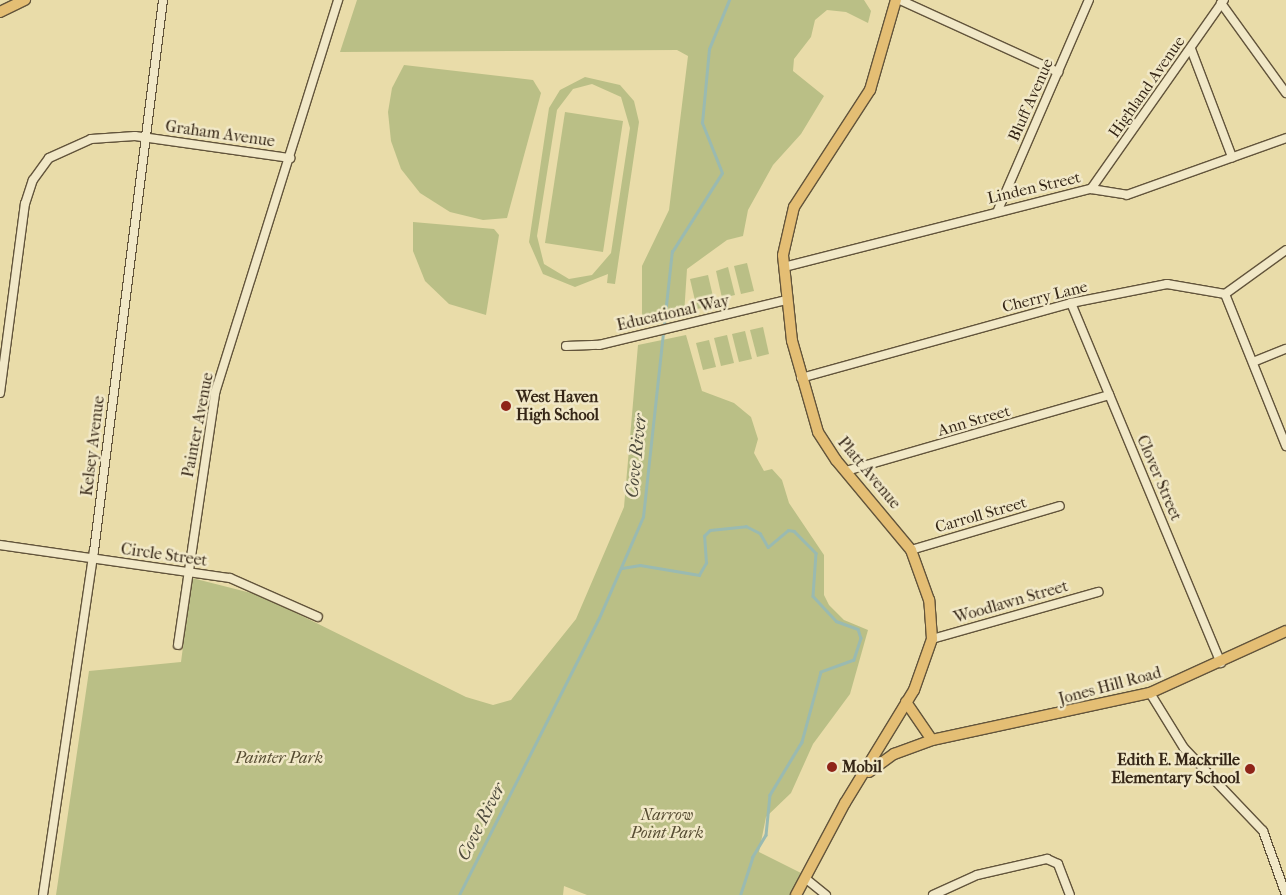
<!DOCTYPE html>
<html>
<head>
<meta charset="utf-8">
<style>
  body { margin:0 }
  #map { position:relative; width:1286px; height:895px; overflow:hidden; background:#e9dca9; font-family:"IM FELL French Canon",serif }
  div>[style] { position:absolute }
  .green>* { inset:0; background:#babf86 }
  .stream>* { height:2.5px; margin:-1.25px; padding:0 1.25px; transform-origin:1.25px; border-radius:1.25px; background:#9abab1 }
  .roads { filter:drop-shadow(1px 0 #62543b) drop-shadow(-1px 0 #62543b) drop-shadow(0 1px #62543b) drop-shadow(0 -1px #62543b) }
  .minor>* { height:8px; margin:-4px; padding:0 4px; transform-origin:4px; border-radius:4px; background:#f1e8c7 }
  .major>* { height:10px; margin:-5px; padding:0 5px; transform-origin:5px; border-radius:5px; background:#e4be74 }
  .dots>* { width:14px; height:14px; translate:-50% -50%; box-sizing:border-box; border:2px solid #f1e8c7; border-radius:50% }
  span { translate:-50% -50%; white-space:nowrap; text-align:center; line-height:1.15; -webkit-text-stroke:5px #f1e8c7; paint-order:stroke }
  .street-label { font-size:16px; color:#352616 }
  .poi-label { font-size:16px; color:#352616; font-weight:700 }
  .left { translate:0 -50%; text-align:left }
  .right { translate:-100% -50%; text-align:right }
  .park-label { font-size:16px; color:#564c32; font-style:italic }
  .water-label { font-size:18px; color:#4e4b3d; font-style:italic }
</style>
</head>
<body>
<div id="map">
  <div class="green">
    <div style="clip-path:polygon(357px 0,864px 0,871px 11px,868px 23px,846px 12px,827px 10px,815px 20px,811px 37px,794px 59px,793px 71px,824px 96px,801px 134px,773px 165px,748px 210px,743px 236px,727px 240px,687px 269px,684px 315px,642px 326px,642px 266px,669px 210px,688px 56px,677px 50px,340px 52px)"></div>
    <div style="clip-path:polygon(404px 65px,533px 80px,541px 93px,507px 218px,483px 220px,450px 212px,420px 193px,401px 169px,391px 141px,388px 112px,392px 88px)"></div>
    <div style="clip-path:polygon(evenodd,585px 77px,620px 85px,634px 101px,639px 122px,615px 284px,607px 283px,608px 274px,575px 287px,543px 274px,529px 242px,549px 108px,560px 90px,585px 77px,592px 84px,621px 97px,630px 128px,611px 253px,592px 275px,569px 279px,544px 264px,537px 236px,557px 110px,573px 89px,592px 84px)"></div>
    <div style="clip-path:polygon(565px 112px,623px 121px,603px 252px,545px 243px)"></div>
    <div style="clip-path:polygon(413px 222px,494px 229px,499px 235px,486px 315px,449px 304px,425px 281px,413px 251px)"></div>
    <div style="clip-path:polygon(747px 263px,754px 291px,741px 294px,734px 266px)"></div>
    <div style="clip-path:polygon(728px 267px,735px 295px,722px 298px,716px 271px)"></div>
    <div style="clip-path:polygon(708px 275px,715px 305px,697px 309px,690px 279px)"></div>
    <div style="clip-path:polygon(763px 327px,769px 354px,757px 357px,750px 330px)"></div>
    <div style="clip-path:polygon(745px 331px,752px 359px,739px 362px,732px 334px)"></div>
    <div style="clip-path:polygon(686px 335px,702px 391px,734px 403px,751px 417px,758px 439px,754px 453px,764px 471px,772px 469px,782px 480px,789px 503px,824px 555px,824px 595px,829px 605px,844px 620px,868px 630px,850px 694px,813px 744px,791px 793px,766px 817px,759px 852px,801px 873px,790px 895px,587px 895px,564px 886px,563px 895px,56px 895px,89px 671px,181px 662px,192px 578px,255px 594px,288px 609px,466px 697px,493px 705px,511px 700px,576px 619px,624px 507px,638px 345px)"></div>
    <div style="clip-path:polygon(727px 335px,734px 363px,721px 366px,714px 338px)"></div>
    <div style="clip-path:polygon(709px 340px,716px 367px,703px 370px,696px 343px)"></div>
  </div>
  <div class="stream">
    <div style="left:622px;top:568px;width:18px;rotate:-9deg"></div>
    <div style="left:640px;top:565px;width:60px;rotate:9.6deg"></div>
    <div style="left:699px;top:575px;width:14px;rotate:-60deg"></div>
    <div style="left:706px;top:563px;width:27px;rotate:-94deg"></div>
    <div style="left:704px;top:536px;width:8px;rotate:-45deg"></div>
    <div style="left:710px;top:530px;width:36px;rotate:-6deg"></div>
    <div style="left:746px;top:526px;width:16px;rotate:27deg"></div>
    <div style="left:760px;top:533px;width:16px;rotate:60deg"></div>
    <div style="left:768px;top:547px;width:26px;rotate:-40deg"></div>
    <div style="left:788px;top:530px;width:6px;rotate:9deg"></div>
    <div style="left:794px;top:531px;width:31px;rotate:45deg"></div>
    <div style="left:816px;top:553px;width:43px;rotate:94deg"></div>
    <div style="left:813px;top:596px;width:34px;rotate:47deg"></div>
    <div style="left:836px;top:621px;width:23px;rotate:20deg"></div>
    <div style="left:858px;top:629px;width:9px;rotate:72deg"></div>
    <div style="left:861px;top:638px;width:23px;rotate:108deg"></div>
    <div style="left:854px;top:660px;width:35px;rotate:160deg"></div>
    <div style="left:821px;top:672px;width:73px;rotate:105.2deg"></div>
    <div style="left:802px;top:742px;width:62px;rotate:121.1deg"></div>
    <div style="left:770px;top:795px;width:40px;rotate:95.7deg"></div>
    <div style="left:766px;top:835px;width:26px;rotate:121deg"></div>
    <div style="left:753px;top:857px;width:40px;rotate:108deg"></div>
    <div style="left:459px;top:895px;width:310px;rotate:-63.2deg"></div>
    <div style="left:599px;top:618px;width:110px;rotate:-66.5deg"></div>
    <div style="left:643px;top:517px;width:267px;rotate:-83.8deg"></div>
    <div style="left:672px;top:252px;width:93px;rotate:-57.7deg"></div>
    <div style="left:722px;top:173px;width:54px;rotate:-111.8deg"></div>
    <div style="left:702px;top:123px;width:74px;rotate:-84.6deg"></div>
    <div style="left:709px;top:49px;width:53px;rotate:-67.8deg"></div>
  </div>
  <div class="roads">
    <div class="minor">
      <div style="left:900px;top:0;width:174px;rotate:24.5deg"></div>
      <div style="left:1221px;top:3px;width:111px;rotate:54.2deg"></div>
      <div style="left:1191px;top:49px;width:116px;rotate:69.2deg"></div>
      <div style="left:1091px;top:189px;width:231px;rotate:-54.9deg"></div>
      <div style="left:998px;top:210px;width:229px;rotate:-66.6deg"></div>
      <div style="left:784px;top:267px;width:317px;rotate:-14.3deg"></div>
      <div style="left:1091px;top:189px;width:36px;rotate:9deg"></div>
      <div style="left:1127px;top:195px;width:169px;rotate:-19.7deg"></div>
      <div style="left:1225px;top:294px;width:164px;rotate:68.1deg"></div>
      <div style="left:1071px;top:303px;width:390px;rotate:67.4deg"></div>
      <div style="left:566px;top:346px;width:33px;rotate:-2deg"></div>
      <div style="left:599px;top:345px;width:192px;rotate:-13.5deg"></div>
      <div style="left:1253px;top:362px;width:35px;rotate:-22deg"></div>
      <div style="left:801px;top:378px;width:280px;rotate:-15.5deg"></div>
      <div style="left:1071px;top:303px;width:98px;rotate:-11.2deg"></div>
      <div style="left:1167px;top:284px;width:59px;rotate:9.8deg"></div>
      <div style="left:1225px;top:294px;width:75px;rotate:-35.8deg"></div>
      <div style="left:0;top:393px;width:191px;rotate:-82.5deg"></div>
      <div style="left:25px;top:204px;width:25px;rotate:-72deg"></div>
      <div style="left:33px;top:180px;width:27px;rotate:-54deg"></div>
      <div style="left:49px;top:158px;width:46px;rotate:-24.3deg"></div>
      <div style="left:91px;top:139px;width:44px;rotate:-3.9deg"></div>
      <div style="left:135px;top:136px;width:157px;rotate:8.1deg"></div>
      <div style="left:846px;top:471px;width:274px;rotate:-16.1deg"></div>
      <div style="left:0;top:545px;width:232px;rotate:8.2deg"></div>
      <div style="left:230px;top:578px;width:96px;rotate:23.9deg"></div>
      <div style="left:911px;top:550px;width:155px;rotate:-16.5deg"></div>
      <div style="left:932px;top:639px;width:173px;rotate:-15.8deg"></div>
      <div style="left:178px;top:645px;width:255px;rotate:-81.6deg"></div>
      <div style="left:215px;top:393px;width:412px;rotate:-72.6deg"></div>
      <div style="left:1150px;top:693px;width:65px;rotate:58.3deg"></div>
      <div style="left:1184px;top:748px;width:115px;rotate:46.4deg"></div>
      <div style="left:1263px;top:831px;width:68px;rotate:70.2deg"></div>
      <div style="left:805px;top:878px;width:27px;rotate:39deg"></div>
      <div style="left:43px;top:895px;width:348px;rotate:-81.6deg"></div>
      <div style="left:94px;top:551px;width:555px;rotate:-82.86deg"></div>
      <div style="left:933px;top:895px;width:48px;rotate:-24.4deg"></div>
      <div style="left:977px;top:875px;width:72px;rotate:-12.9deg"></div>
      <div style="left:1047px;top:859px;width:12px;rotate:24deg"></div>
      <div style="left:1058px;top:864px;width:33px;rotate:69deg"></div>
    </div>
    <div class="major">
      <div style="left:0;top:12px;width:28px;rotate:-26deg"></div>
      <div style="left:906px;top:702px;width:46px;rotate:55.6deg"></div>
      <div style="left:869px;top:772px;width:31px;rotate:-36deg"></div>
      <div style="left:894px;top:754px;width:40px;rotate:-20.2deg"></div>
      <div style="left:932px;top:740px;width:223px;rotate:-12.2deg"></div>
      <div style="left:1150px;top:693px;width:149px;rotate:-24.5deg"></div>
      <div style="left:796px;top:895px;width:104px;rotate:-62deg"></div>
      <div style="left:845px;top:803px;width:132px;rotate:-58.6deg"></div>
      <div style="left:914px;top:690px;width:54px;rotate:-70.6deg"></div>
      <div style="left:932px;top:639px;width:39px;rotate:-94deg"></div>
      <div style="left:929px;top:600px;width:53px;rotate:-109.8deg"></div>
      <div style="left:911px;top:550px;width:117px;rotate:-129.8deg"></div>
      <div style="left:836px;top:460px;width:33px;rotate:-123deg"></div>
      <div style="left:818px;top:432px;width:95px;rotate:-105.9deg"></div>
      <div style="left:792px;top:341px;width:86px;rotate:-96deg"></div>
      <div style="left:783px;top:255px;width:49px;rotate:-77.1deg"></div>
      <div style="left:794px;top:207px;width:140px;rotate:-57deg"></div>
      <div style="left:870px;top:90px;width:94px;rotate:-73.9deg"></div>
    </div>
  </div>
  <div class="dots">
    <div style="left:506px;top:406px;background:#8f2418"></div>
    <div style="left:832px;top:767px;background:#8f2418"></div>
    <div style="left:1250px;top:769px;background:#8f2418"></div>
  </div>
  <div class="street-label">
    <span style="left:1147px;top:87px;rotate:-55deg">Highland Avenue</span>
    <span style="left:1031px;top:100px;rotate:-66deg">Bluff Avenue</span>
    <span style="left:220px;top:134px;rotate:8deg">Graham Avenue</span>
    <span style="left:1034px;top:188px;rotate:-13deg">Linden Street</span>
    <span style="left:1045px;top:297px;rotate:-14deg">Cherry Lane</span>
    <span style="left:673px;top:313px;rotate:-13deg">Educational Way</span>
    <span style="left:974px;top:421px;rotate:-16deg">Ann Street</span>
    <span style="left:198px;top:425px;rotate:-79deg">Painter Avenue</span>
    <span style="left:93px;top:446px;rotate:-83deg">Kelsey Avenue</span>
    <span style="left:869px;top:473px;rotate:50deg">Platt Avenue</span>
    <span style="left:1159px;top:478px;rotate:67deg">Clover Street</span>
    <span style="left:981px;top:515px;rotate:-16deg">Carroll Street</span>
    <span style="left:164px;top:555px;rotate:8deg">Circle Street</span>
    <span style="left:1011px;top:602px;rotate:-16deg">Woodlawn Street</span>
    <span style="left:1110px;top:686px;rotate:-15deg">Jones Hill Road</span>
  </div>
  <div class="poi-label">
    <span class="left" style="left:516px;top:406px">West Haven<br>High School</span>
    <span class="right" style="left:1240px;top:769px">Edith E. Mackrille<br>Elementary School</span>
    <span class="left" style="left:842px;top:767px">Mobil</span>
  </div>
  <div class="park-label">
    <span style="left:279px;top:758px">Painter Park</span>
    <span style="left:667px;top:824px">Narrow<br>Point Park</span>
  </div>
  <div class="water-label">
    <span style="left:637px;top:456px;rotate:-84deg">Cove River</span>
    <span style="left:482px;top:822px;rotate:-63deg">Cove River</span>
  </div>
</div>
</body>
</html>
